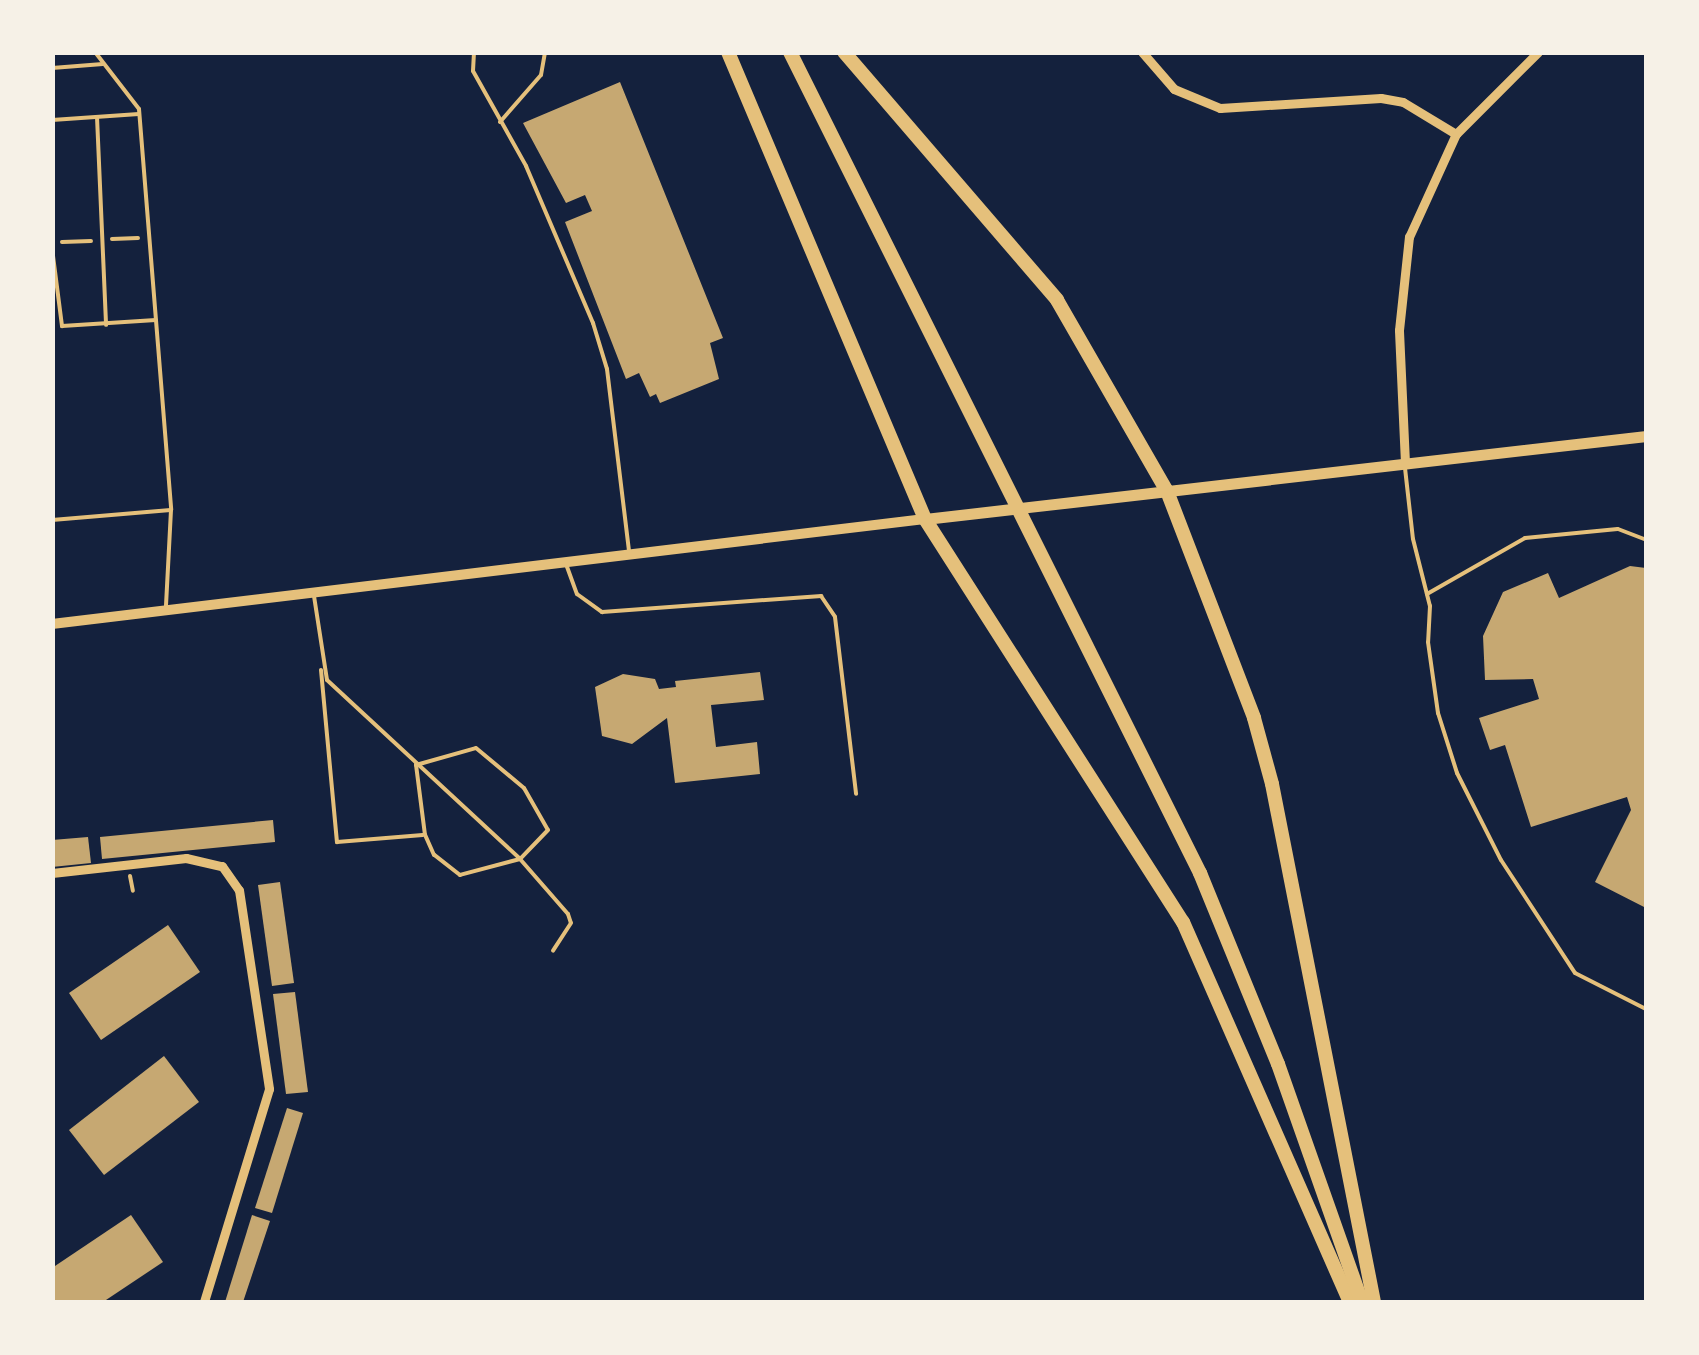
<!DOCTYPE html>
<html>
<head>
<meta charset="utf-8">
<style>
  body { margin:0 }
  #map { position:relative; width:1699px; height:1355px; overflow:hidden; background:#14213d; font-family:"Alegreya Sans",sans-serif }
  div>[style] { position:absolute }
  .building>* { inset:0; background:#c6a872 }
  .path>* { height:4px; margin:-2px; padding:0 2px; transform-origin:2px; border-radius:2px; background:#e5c07b }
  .service>* { height:4px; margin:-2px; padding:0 2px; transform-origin:2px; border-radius:2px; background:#e5c07b }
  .minor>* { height:9px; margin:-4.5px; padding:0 4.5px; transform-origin:4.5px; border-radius:4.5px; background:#e5c07b }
  .tertiary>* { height:10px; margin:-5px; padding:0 5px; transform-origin:5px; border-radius:5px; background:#e5c07b }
  .secondary>* { height:11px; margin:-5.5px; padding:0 5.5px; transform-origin:5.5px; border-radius:5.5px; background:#e5c07b }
  .trunk>* { height:14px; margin:-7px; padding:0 7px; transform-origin:7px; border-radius:7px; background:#e5c07b }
  span { translate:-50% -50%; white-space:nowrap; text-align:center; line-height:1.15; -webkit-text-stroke:10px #f6f1e7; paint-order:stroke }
  .frame { position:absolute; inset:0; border:55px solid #f6f1e7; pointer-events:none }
</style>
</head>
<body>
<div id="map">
  <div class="building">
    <div style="clip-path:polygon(620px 82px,723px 338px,710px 343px,719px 379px,660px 403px,656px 394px,650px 397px,639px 373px,626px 379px,565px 222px,592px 211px,585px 195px,566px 203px,523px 123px)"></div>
    <div style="clip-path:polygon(1630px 566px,1646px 568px,1646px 908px,1595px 882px,1631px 810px,1627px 797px,1531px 827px,1505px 745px,1490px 750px,1479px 718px,1539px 699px,1533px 679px,1485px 680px,1483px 636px,1503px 592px,1548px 573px,1559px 598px)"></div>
    <div style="clip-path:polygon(760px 672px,764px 700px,711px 705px,716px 747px,757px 742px,760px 774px,675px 783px,667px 718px,632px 744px,602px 736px,595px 687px,623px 674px,655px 679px,659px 689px,676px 687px,675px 681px)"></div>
    <div style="clip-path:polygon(273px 820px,275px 842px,102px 859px,100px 837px)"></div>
    <div style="clip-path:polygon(88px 837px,91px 863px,52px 867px,52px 840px)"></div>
    <div style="clip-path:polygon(280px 882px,294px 983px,272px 986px,258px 885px)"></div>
    <div style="clip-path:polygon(168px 925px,200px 972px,101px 1040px,69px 993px)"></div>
    <div style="clip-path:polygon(295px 992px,308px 1092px,286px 1094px,273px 994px)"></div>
    <div style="clip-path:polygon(164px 1056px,199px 1102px,104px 1175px,69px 1130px)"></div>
    <div style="clip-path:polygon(287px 1108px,303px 1113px,272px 1213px,255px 1208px)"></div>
    <div style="clip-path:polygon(131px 1215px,163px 1262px,103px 1302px,52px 1302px,52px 1268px)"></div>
    <div style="clip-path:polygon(252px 1215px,270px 1221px,243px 1302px,225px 1302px)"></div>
  </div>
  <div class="path">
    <div style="left:112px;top:239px;width:26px;rotate:-2deg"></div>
    <div style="left:62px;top:242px;width:29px;rotate:-2deg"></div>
    <div style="left:130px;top:876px;width:15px;rotate:79deg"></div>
  </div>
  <div class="service">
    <div style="left:95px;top:52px;width:72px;rotate:52.3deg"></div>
    <div style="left:139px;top:109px;width:402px;rotate:85.4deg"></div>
    <div style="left:171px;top:510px;width:96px;rotate:93deg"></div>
    <div style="left:474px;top:52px;width:19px;rotate:93deg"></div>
    <div style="left:473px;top:71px;width:109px;rotate:60.8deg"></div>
    <div style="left:526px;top:166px;width:171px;rotate:66.9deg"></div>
    <div style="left:593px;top:323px;width:48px;rotate:73.1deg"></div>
    <div style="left:607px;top:369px;width:184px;rotate:83.1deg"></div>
    <div style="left:52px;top:68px;width:51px;rotate:-4.5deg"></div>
    <div style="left:97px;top:117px;width:208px;rotate:87.5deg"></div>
    <div style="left:52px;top:120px;width:87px;rotate:-3.9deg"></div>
    <div style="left:500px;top:122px;width:62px;rotate:-48.9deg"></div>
    <div style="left:541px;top:75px;width:23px;rotate:-80deg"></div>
    <div style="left:52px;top:248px;width:79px;rotate:82.7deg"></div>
    <div style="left:62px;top:326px;width:94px;rotate:-3.7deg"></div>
    <div style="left:1405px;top:468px;width:71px;rotate:83.6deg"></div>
    <div style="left:1413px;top:539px;width:69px;rotate:75.8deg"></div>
    <div style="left:1430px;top:606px;width:36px;rotate:93deg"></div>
    <div style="left:1428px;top:642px;width:72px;rotate:82deg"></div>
    <div style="left:1438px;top:713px;width:63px;rotate:72.4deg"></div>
    <div style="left:1457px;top:773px;width:97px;rotate:63.2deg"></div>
    <div style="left:1501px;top:860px;width:135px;rotate:56.8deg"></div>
    <div style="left:1575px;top:973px;width:80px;rotate:26.9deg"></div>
    <div style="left:52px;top:520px;width:119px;rotate:-4.8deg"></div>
    <div style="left:566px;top:564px;width:32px;rotate:70deg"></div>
    <div style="left:577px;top:594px;width:31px;rotate:36deg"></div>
    <div style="left:602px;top:612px;width:220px;rotate:-4.2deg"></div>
    <div style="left:821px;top:596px;width:25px;rotate:56deg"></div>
    <div style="left:835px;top:617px;width:178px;rotate:83.2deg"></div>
    <div style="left:1427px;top:594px;width:113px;rotate:-29.7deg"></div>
    <div style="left:1525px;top:538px;width:93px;rotate:-5.5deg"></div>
    <div style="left:1618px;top:529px;width:30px;rotate:21deg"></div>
    <div style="left:314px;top:596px;width:85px;rotate:81.2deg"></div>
    <div style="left:327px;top:680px;width:263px;rotate:42.8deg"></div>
    <div style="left:520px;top:859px;width:73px;rotate:48.9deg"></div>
    <div style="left:568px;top:914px;width:9px;rotate:72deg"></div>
    <div style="left:571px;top:923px;width:33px;rotate:123deg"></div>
    <div style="left:321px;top:670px;width:173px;rotate:84.7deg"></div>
    <div style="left:337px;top:842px;width:86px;rotate:-4.7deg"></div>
    <div style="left:476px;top:748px;width:62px;rotate:39.8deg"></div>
    <div style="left:524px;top:788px;width:48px;rotate:60.3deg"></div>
    <div style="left:548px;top:830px;width:40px;rotate:134deg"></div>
    <div style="left:520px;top:859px;width:62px;rotate:165.1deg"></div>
    <div style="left:460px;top:875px;width:33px;rotate:-142deg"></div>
    <div style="left:434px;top:855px;width:22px;rotate:-114deg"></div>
    <div style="left:425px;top:835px;width:71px;rotate:-97.3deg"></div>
    <div style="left:416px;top:765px;width:62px;rotate:-15.8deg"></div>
  </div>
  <div class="minor">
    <div style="left:1142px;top:52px;width:49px;rotate:49.1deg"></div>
    <div style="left:1174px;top:89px;width:50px;rotate:22.4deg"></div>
    <div style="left:1220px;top:108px;width:161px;rotate:-3.6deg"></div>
    <div style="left:1381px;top:98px;width:22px;rotate:10deg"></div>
    <div style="left:1403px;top:102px;width:62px;rotate:31.1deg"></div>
    <div style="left:1405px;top:463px;width:133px;rotate:-92.6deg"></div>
    <div style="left:1399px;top:330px;width:94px;rotate:-83.9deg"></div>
    <div style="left:1409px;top:237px;width:113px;rotate:-65.5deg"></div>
    <div style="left:1456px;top:134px;width:116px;rotate:-45deg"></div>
    <div style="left:52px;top:873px;width:135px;rotate:-6.4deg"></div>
    <div style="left:186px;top:858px;width:37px;rotate:13deg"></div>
    <div style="left:222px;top:866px;width:29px;rotate:55deg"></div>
    <div style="left:239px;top:890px;width:201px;rotate:81.4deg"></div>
    <div style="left:269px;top:1089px;width:223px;rotate:107deg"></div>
  </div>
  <div class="tertiary">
    <div style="left:52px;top:624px;width:879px;rotate:-6.86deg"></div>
  </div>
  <div class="secondary">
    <div style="left:925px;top:519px;width:726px;rotate:-6.57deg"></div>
  </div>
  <div class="trunk">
    <div style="left:728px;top:52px;width:507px;rotate:67.13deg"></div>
    <div style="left:925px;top:519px;width:479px;rotate:57.4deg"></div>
    <div style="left:1183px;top:922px;width:415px;rotate:66.3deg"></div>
    <div style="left:790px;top:52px;width:918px;rotate:63.46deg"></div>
    <div style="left:1200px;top:873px;width:206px;rotate:67.8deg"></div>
    <div style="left:1278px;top:1064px;width:252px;rotate:70.6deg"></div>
    <div style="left:844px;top:52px;width:327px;rotate:49.3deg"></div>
    <div style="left:1057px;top:300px;width:220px;rotate:60.1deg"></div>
    <div style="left:1167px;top:491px;width:243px;rotate:69deg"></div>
    <div style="left:1254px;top:718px;width:68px;rotate:74.7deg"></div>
    <div style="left:1272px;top:784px;width:528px;rotate:78.86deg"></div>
  </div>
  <div class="frame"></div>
</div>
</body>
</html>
